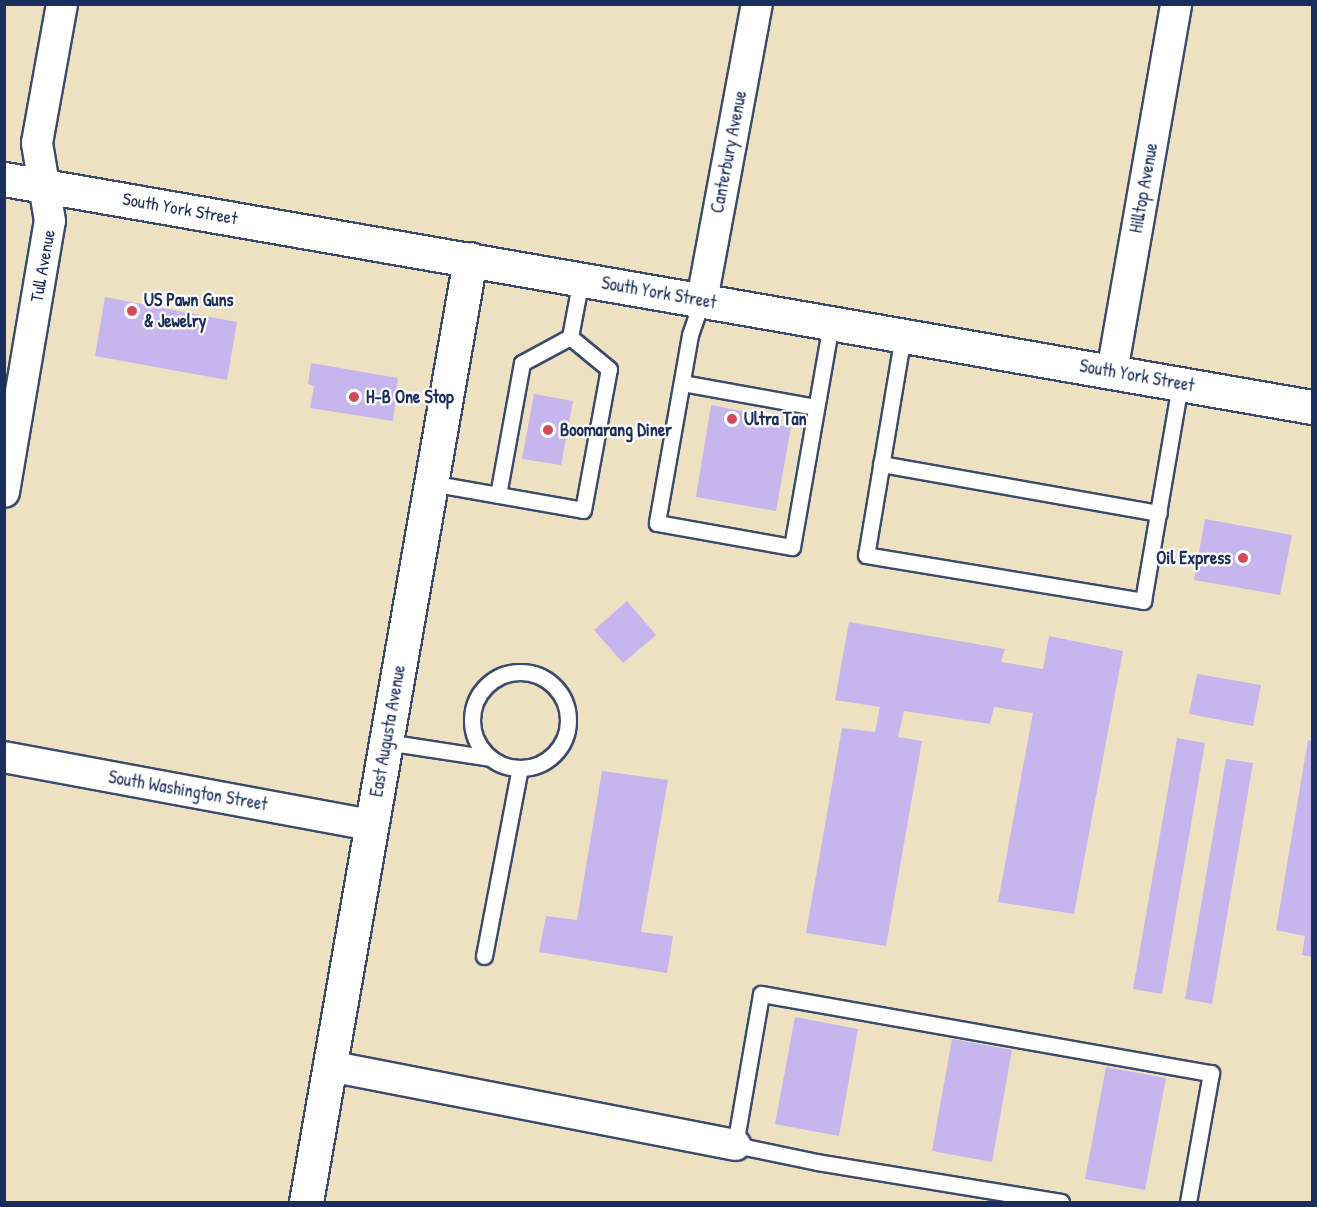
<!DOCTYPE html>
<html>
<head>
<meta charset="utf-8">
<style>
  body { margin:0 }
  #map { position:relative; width:1317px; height:1207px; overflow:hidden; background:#eee1c2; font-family:"Patrick Hand",sans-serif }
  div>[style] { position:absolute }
  .building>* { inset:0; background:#c7b5ed }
  .roads { filter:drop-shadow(2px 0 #3b4a6d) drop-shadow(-2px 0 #3b4a6d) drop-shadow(0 2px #3b4a6d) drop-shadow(0 -2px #3b4a6d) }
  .service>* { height:15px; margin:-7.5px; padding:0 7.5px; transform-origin:7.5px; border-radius:7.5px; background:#fff }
  .service>.ring { margin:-7.5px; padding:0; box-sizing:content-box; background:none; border:15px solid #fff; border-radius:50% }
  .minor>* { height:30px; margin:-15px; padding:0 15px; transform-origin:15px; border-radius:15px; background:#fff }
  .tertiary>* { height:33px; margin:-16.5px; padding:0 16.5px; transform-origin:16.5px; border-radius:16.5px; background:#fff }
  .secondary>* { height:33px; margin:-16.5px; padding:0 16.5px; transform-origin:16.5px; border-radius:16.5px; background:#fff }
  .dots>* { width:16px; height:16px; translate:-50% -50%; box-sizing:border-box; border:3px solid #fff; border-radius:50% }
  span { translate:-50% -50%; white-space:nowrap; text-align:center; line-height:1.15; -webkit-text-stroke:4.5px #fff; paint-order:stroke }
  .street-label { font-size:18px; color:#1b2f5e }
  .poi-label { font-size:18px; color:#1b2f5e; font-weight:700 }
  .left { translate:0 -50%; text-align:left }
  .right { translate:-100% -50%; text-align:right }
  .frame { position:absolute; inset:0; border:6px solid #1b2f5e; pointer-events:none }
</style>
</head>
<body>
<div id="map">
  <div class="building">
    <div style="clip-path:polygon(105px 297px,237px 322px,227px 380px,95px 356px)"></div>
    <div style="clip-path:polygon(311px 363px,398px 378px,393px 421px,310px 408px,314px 386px,308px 384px)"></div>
    <div style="clip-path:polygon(534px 394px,573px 401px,561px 465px,522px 459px)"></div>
    <div style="clip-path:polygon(711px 405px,767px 416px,766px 423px,791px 427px,776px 511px,696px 497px)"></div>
    <div style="clip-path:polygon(1205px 519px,1292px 535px,1280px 595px,1194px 580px)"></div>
    <div style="clip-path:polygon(627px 601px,656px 635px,623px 663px,594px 630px)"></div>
    <div style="clip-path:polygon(849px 622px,1005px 649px,1001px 662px,1043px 669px,1049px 636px,1123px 651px,1074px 914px,998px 902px,1033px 713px,994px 707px,990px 724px,904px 711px,898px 737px,922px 741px,886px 946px,806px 933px,842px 728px,875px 732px,880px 707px,835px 700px)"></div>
    <div style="clip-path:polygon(1197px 674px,1261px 685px,1253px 726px,1189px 714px)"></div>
    <div style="clip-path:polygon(1177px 738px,1205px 743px,1162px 994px,1133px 989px)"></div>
    <div style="clip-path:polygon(1308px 740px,1312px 741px,1312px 957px,1302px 955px,1305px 936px,1276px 930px)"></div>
    <div style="clip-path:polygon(1226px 759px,1253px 763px,1212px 1004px,1185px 999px)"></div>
    <div style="clip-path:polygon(602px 771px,668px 780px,641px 932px,673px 936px,667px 973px,539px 952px,546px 916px,577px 920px)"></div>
    <div style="clip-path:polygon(795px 1017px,858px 1029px,839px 1136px,775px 1124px)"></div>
    <div style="clip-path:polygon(952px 1039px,1012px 1050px,992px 1162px,932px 1151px)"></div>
    <div style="clip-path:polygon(1106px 1067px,1166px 1078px,1145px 1190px,1085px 1179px)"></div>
  </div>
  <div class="roads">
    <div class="service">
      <div style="left:702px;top:300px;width:37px;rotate:109deg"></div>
      <div style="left:690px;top:335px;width:191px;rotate:100deg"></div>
      <div style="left:657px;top:523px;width:137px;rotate:10.1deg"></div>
      <div style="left:792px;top:547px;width:227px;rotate:-80.1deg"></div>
      <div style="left:903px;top:335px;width:223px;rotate:99.5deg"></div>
      <div style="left:866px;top:555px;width:281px;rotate:9.4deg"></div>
      <div style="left:1143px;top:601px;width:220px;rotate:-80.3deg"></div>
      <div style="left:682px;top:383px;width:136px;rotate:10.2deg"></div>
      <div style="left:881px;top:464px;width:282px;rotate:10deg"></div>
      <div style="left:430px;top:483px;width:155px;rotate:10deg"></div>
      <div style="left:583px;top:510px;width:143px;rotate:-79.6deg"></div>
      <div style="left:609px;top:369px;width:50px;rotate:-140.6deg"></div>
      <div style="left:570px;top:337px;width:59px;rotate:-79.3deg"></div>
      <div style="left:498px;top:495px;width:134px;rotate:-79.7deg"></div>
      <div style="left:522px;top:363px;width:55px;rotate:-28.4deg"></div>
      <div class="ring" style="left:472px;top:672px;width:81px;height:81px"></div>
      <div style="left:386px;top:742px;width:105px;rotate:8.7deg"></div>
      <div style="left:484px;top:956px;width:191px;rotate:-79.2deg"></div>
      <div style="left:1061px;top:1202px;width:247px;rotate:-170.7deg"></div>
      <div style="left:817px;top:1162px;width:84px;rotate:-168.3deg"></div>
      <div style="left:735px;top:1145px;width:153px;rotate:-80.2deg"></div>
      <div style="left:761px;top:994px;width:457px;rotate:10deg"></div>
      <div style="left:1211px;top:1073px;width:131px;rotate:100.1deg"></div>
    </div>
    <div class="minor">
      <div style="left:702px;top:300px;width:301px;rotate:-79.5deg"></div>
      <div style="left:1112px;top:372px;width:374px;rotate:-80.1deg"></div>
      <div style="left:4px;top:492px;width:275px;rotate:-80.4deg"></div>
      <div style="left:50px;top:221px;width:79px;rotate:-99.5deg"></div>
      <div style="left:37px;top:143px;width:141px;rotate:-79.8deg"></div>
      <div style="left:4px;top:757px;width:374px;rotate:10.5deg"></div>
      <div style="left:329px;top:1066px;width:414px;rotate:11deg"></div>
    </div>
    <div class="tertiary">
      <div style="left:306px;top:1202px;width:957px;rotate:-80.13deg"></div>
    </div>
    <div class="secondary">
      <div style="left:4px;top:179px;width:1328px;rotate:9.89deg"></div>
    </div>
  </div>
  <div class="dots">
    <div style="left:132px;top:311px;background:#d1495b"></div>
    <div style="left:354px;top:397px;background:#d1495b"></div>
    <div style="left:732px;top:419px;background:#d1495b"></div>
    <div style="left:548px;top:430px;background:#d1495b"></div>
    <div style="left:1243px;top:558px;background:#d1495b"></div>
  </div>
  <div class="street-label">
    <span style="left:729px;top:152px;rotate:-79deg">Canterbury Avenue</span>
    <span style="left:1144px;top:188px;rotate:-80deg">Hilltop Avenue</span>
    <span style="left:180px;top:209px;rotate:10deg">South York Street</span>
    <span style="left:43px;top:266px;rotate:-80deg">Tull Avenue</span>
    <span style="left:659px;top:293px;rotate:10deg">South York Street</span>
    <span style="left:1137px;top:376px;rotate:10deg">South York Street</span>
    <span style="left:388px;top:731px;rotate:-80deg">East Augusta Avenue</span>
    <span style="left:188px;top:791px;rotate:10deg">South Washington Street</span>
  </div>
  <div class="poi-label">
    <span class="left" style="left:144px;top:311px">US Pawn Guns<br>&amp; Jewelry</span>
    <span class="left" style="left:366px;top:397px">H-B One Stop</span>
    <span class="left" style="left:744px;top:419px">Ultra Tan</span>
    <span class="left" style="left:560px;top:430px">Boomarang Diner</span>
    <span class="right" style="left:1231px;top:558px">Oil Express</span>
  </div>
  <div class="frame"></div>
</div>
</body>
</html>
